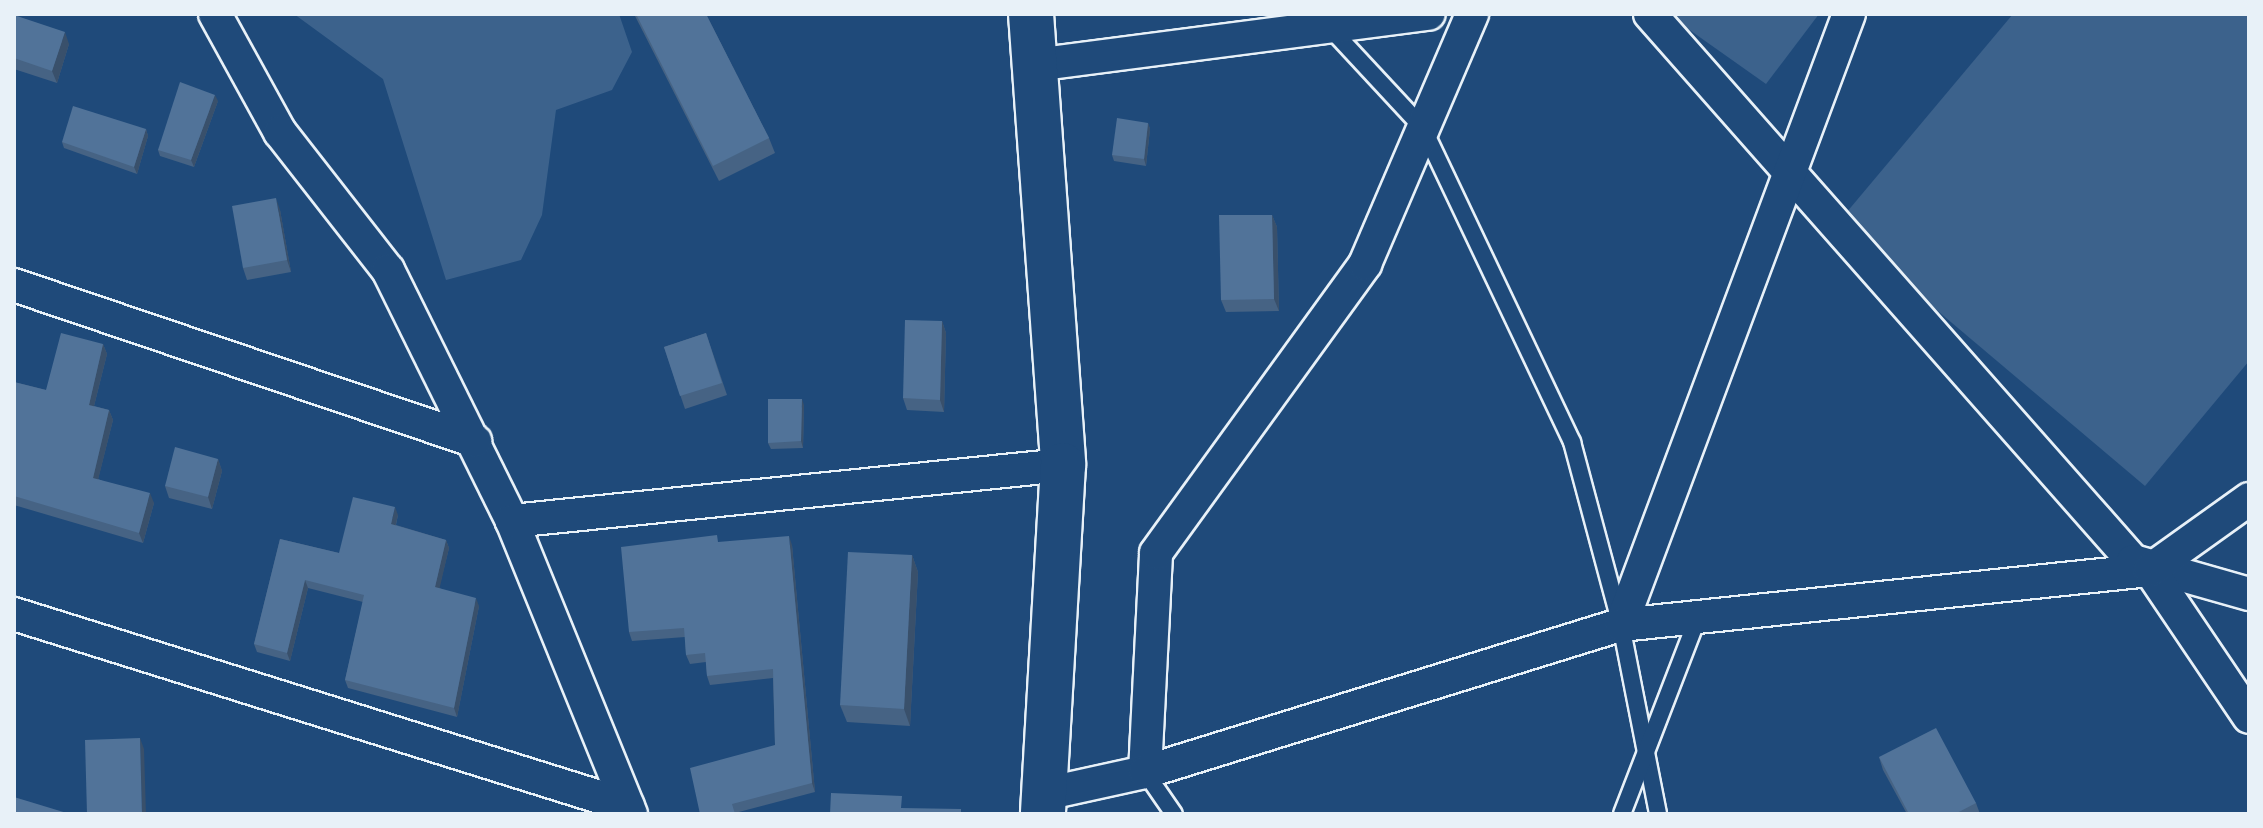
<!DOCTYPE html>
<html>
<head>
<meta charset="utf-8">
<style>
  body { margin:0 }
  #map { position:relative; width:2263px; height:828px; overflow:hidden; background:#1f4a7a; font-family:Mynerve,sans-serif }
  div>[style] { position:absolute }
  .green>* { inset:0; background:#3c628c }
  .roads { filter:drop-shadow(2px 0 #e8f1f8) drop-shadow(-2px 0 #e8f1f8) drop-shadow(0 2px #e8f1f8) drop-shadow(0 -2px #e8f1f8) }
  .service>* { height:16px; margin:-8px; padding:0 8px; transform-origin:8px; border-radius:8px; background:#1f4a7a }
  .minor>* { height:32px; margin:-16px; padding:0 16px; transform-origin:16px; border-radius:16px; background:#1f4a7a }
  .secondary>* { height:44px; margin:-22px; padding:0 22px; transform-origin:22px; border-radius:22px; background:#1f4a7a }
  .wall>* { inset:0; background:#466384 }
  .shaded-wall>* { inset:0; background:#39506b }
  .building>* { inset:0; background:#517399 }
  span { translate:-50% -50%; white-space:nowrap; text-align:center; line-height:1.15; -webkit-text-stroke:6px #1f4a7a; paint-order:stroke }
  .frame { position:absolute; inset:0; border:16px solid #e8f1f8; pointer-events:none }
</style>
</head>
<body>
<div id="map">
  <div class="green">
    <div style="clip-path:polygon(294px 14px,619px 14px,632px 52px,612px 90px,556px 110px,542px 215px,521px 260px,446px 280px,383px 79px)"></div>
    <div style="clip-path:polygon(1667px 14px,1819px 14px,1766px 84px)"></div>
    <div style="clip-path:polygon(2013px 14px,2249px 14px,2249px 361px,2145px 486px,1836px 225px)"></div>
  </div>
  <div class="roads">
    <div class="service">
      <div style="left:1330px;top:28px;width:137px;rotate:47.1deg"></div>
      <div style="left:1423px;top:128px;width:348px;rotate:64.6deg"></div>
      <div style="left:1572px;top:442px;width:189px;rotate:75deg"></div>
      <div style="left:1621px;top:625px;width:193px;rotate:78.9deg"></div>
      <div style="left:1145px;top:772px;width:51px;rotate:55.4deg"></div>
      <div style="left:1622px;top:814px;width:208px;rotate:-68.9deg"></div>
    </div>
    <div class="minor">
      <div style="left:215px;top:14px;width:135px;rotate:61.2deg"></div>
      <div style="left:280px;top:132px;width:175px;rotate:52deg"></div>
      <div style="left:388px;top:270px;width:280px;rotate:63.7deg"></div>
      <div style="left:512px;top:521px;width:316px;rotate:67.9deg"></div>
      <div style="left:1650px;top:14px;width:730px;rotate:48.56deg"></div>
      <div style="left:2133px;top:561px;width:121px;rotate:15.9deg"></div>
      <div style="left:1034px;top:65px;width:398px;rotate:-7.4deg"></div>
      <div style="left:14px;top:285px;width:487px;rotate:18.7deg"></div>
      <div style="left:512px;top:521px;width:554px;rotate:-5.8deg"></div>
      <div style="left:2150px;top:570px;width:177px;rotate:56deg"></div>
      <div style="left:14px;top:614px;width:643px;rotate:17.36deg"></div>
      <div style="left:1621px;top:625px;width:652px;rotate:-69.54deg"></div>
      <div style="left:1145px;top:772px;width:219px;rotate:-87.1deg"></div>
      <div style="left:1156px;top:553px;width:357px;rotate:-54.1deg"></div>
      <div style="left:1365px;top:264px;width:272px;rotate:-66.8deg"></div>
      <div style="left:1045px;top:794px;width:102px;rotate:-12.4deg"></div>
      <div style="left:1145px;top:772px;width:498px;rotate:-17.2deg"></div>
      <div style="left:1621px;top:625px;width:532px;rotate:-5.94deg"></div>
      <div style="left:2150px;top:570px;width:122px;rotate:-35.6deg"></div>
    </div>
    <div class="secondary">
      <div style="left:1031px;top:14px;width:452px;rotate:85.9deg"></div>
      <div style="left:1063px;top:465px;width:350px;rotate:93.3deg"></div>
    </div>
  </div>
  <div class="wall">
    <div style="clip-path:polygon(634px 14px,706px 14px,769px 138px,775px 153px,719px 181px)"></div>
    <div style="clip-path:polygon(14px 15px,69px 44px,57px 83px,14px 69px)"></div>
    <div style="clip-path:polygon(218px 101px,194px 167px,160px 156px,158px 150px)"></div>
    <div style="clip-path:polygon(1148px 123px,1150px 129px,1146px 166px,1114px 161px,1112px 155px)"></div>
    <div style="clip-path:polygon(146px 129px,148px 136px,137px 174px,64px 148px,62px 142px)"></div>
    <div style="clip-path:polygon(280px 210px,291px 272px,247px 280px,243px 268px)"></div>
    <div style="clip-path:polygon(1272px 215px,1277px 227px,1279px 311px,1226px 312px,1221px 300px)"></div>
    <div style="clip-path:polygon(942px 321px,946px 333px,944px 412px,907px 410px,903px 398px)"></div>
    <div style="clip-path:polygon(706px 333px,727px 395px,685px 409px,664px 347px)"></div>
    <div style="clip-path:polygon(103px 344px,107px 354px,94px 406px,109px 410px,113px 420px,98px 479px,154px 503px,143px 543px,14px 505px,14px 382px,46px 390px)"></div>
    <div style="clip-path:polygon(804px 405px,803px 448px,771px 449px,768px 443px)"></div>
    <div style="clip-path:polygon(218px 459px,222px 471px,212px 509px,169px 498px,165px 486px)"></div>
    <div style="clip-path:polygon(398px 515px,396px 525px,446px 540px,449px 548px,439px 588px,479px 606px,457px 717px,348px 688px,345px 680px,363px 602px,308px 588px,290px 661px,257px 652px,254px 644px,280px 539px,339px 553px)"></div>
    <div style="clip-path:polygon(720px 542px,792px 545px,815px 792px,735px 813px,735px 814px,700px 814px,775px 745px,773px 678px,710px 685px,707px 676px,706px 662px,690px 664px,686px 655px,685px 637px,632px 641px,629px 632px)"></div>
    <div style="clip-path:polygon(912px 555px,918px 572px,910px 726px,847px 722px,840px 705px)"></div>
    <div style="clip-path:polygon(1879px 757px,1976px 803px,1980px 814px,1907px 814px,1883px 770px)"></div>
  </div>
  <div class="shaded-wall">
    <div style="clip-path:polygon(65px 32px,69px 44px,57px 83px,52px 71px)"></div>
    <div style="clip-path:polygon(215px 95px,218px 101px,194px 167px,191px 160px)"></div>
    <div style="clip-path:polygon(1148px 123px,1150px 129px,1146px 166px,1144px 159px)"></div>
    <div style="clip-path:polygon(146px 129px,148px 136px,137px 174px,134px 167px)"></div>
    <div style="clip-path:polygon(276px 198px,280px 210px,291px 272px,287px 260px)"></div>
    <div style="clip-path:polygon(1272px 215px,1277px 227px,1279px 311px,1274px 299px)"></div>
    <div style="clip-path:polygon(942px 321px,946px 333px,944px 412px,940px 400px)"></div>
    <div style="clip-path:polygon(103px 344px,107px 354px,92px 414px,89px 405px)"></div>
    <div style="clip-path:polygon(802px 399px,804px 405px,803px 448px,801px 441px)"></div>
    <div style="clip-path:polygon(109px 410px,113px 420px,96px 488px,93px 478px)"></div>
    <div style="clip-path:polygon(218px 459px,222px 471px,212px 509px,208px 497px)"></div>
    <div style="clip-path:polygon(150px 493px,154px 503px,143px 543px,139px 533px)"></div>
    <div style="clip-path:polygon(395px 507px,398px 515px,394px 532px,391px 524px)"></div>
    <div style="clip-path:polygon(789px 536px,792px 545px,815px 792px,812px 783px)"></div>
    <div style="clip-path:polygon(446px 540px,449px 548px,438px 595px,435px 587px)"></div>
    <div style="clip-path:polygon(912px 555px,918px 572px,910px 726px,904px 709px)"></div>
    <div style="clip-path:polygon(305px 580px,308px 588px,290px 661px,287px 653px)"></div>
    <div style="clip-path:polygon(476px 598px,479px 606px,457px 717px,454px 708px)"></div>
    <div style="clip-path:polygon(140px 738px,144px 749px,146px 814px,142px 814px)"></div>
  </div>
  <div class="building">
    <div style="clip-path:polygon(636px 14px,706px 14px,769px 138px,713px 166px)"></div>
    <div style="clip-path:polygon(14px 15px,65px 32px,52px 71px,14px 58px)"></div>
    <div style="clip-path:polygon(180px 82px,215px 95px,191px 160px,158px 150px)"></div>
    <div style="clip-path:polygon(73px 106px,146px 129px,134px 167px,62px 142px)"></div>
    <div style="clip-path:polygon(1117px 118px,1148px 123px,1144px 159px,1112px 155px)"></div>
    <div style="clip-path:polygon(276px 198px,287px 260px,243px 268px,232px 206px)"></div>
    <div style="clip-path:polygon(1219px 215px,1272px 215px,1274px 299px,1221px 300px)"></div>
    <div style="clip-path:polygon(905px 320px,942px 321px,940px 400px,903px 398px)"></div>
    <div style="clip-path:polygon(61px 333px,103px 344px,89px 405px,109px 410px,93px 478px,150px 493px,139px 533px,14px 496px,14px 382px,46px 390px)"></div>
    <div style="clip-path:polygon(706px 333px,722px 383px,680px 396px,664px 347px)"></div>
    <div style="clip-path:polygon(768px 399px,802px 399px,801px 441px,768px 443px)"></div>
    <div style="clip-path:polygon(175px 447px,218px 459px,208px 497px,165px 486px)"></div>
    <div style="clip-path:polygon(353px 497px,395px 507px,391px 524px,446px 540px,435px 587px,476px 598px,454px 708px,345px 680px,364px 595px,305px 580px,287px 653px,254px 644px,280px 539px,339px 553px)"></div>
    <div style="clip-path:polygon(717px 535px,718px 542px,789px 536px,812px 783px,732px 804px,735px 814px,700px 814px,690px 768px,775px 745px,773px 669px,707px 676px,705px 653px,686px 655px,684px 628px,629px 632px,621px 547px)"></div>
    <div style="clip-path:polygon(848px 552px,912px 555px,904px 709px,840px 705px)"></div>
    <div style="clip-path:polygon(1936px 728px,1976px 803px,1955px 814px,1909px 814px,1879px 757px)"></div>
    <div style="clip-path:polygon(140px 738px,142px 814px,87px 814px,85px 740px)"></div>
    <div style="clip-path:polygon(831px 793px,902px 796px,901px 808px,961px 809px,961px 814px,830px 814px)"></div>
    <div style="clip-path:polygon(14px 797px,70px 814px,14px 814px)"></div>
  </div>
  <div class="frame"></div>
</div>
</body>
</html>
